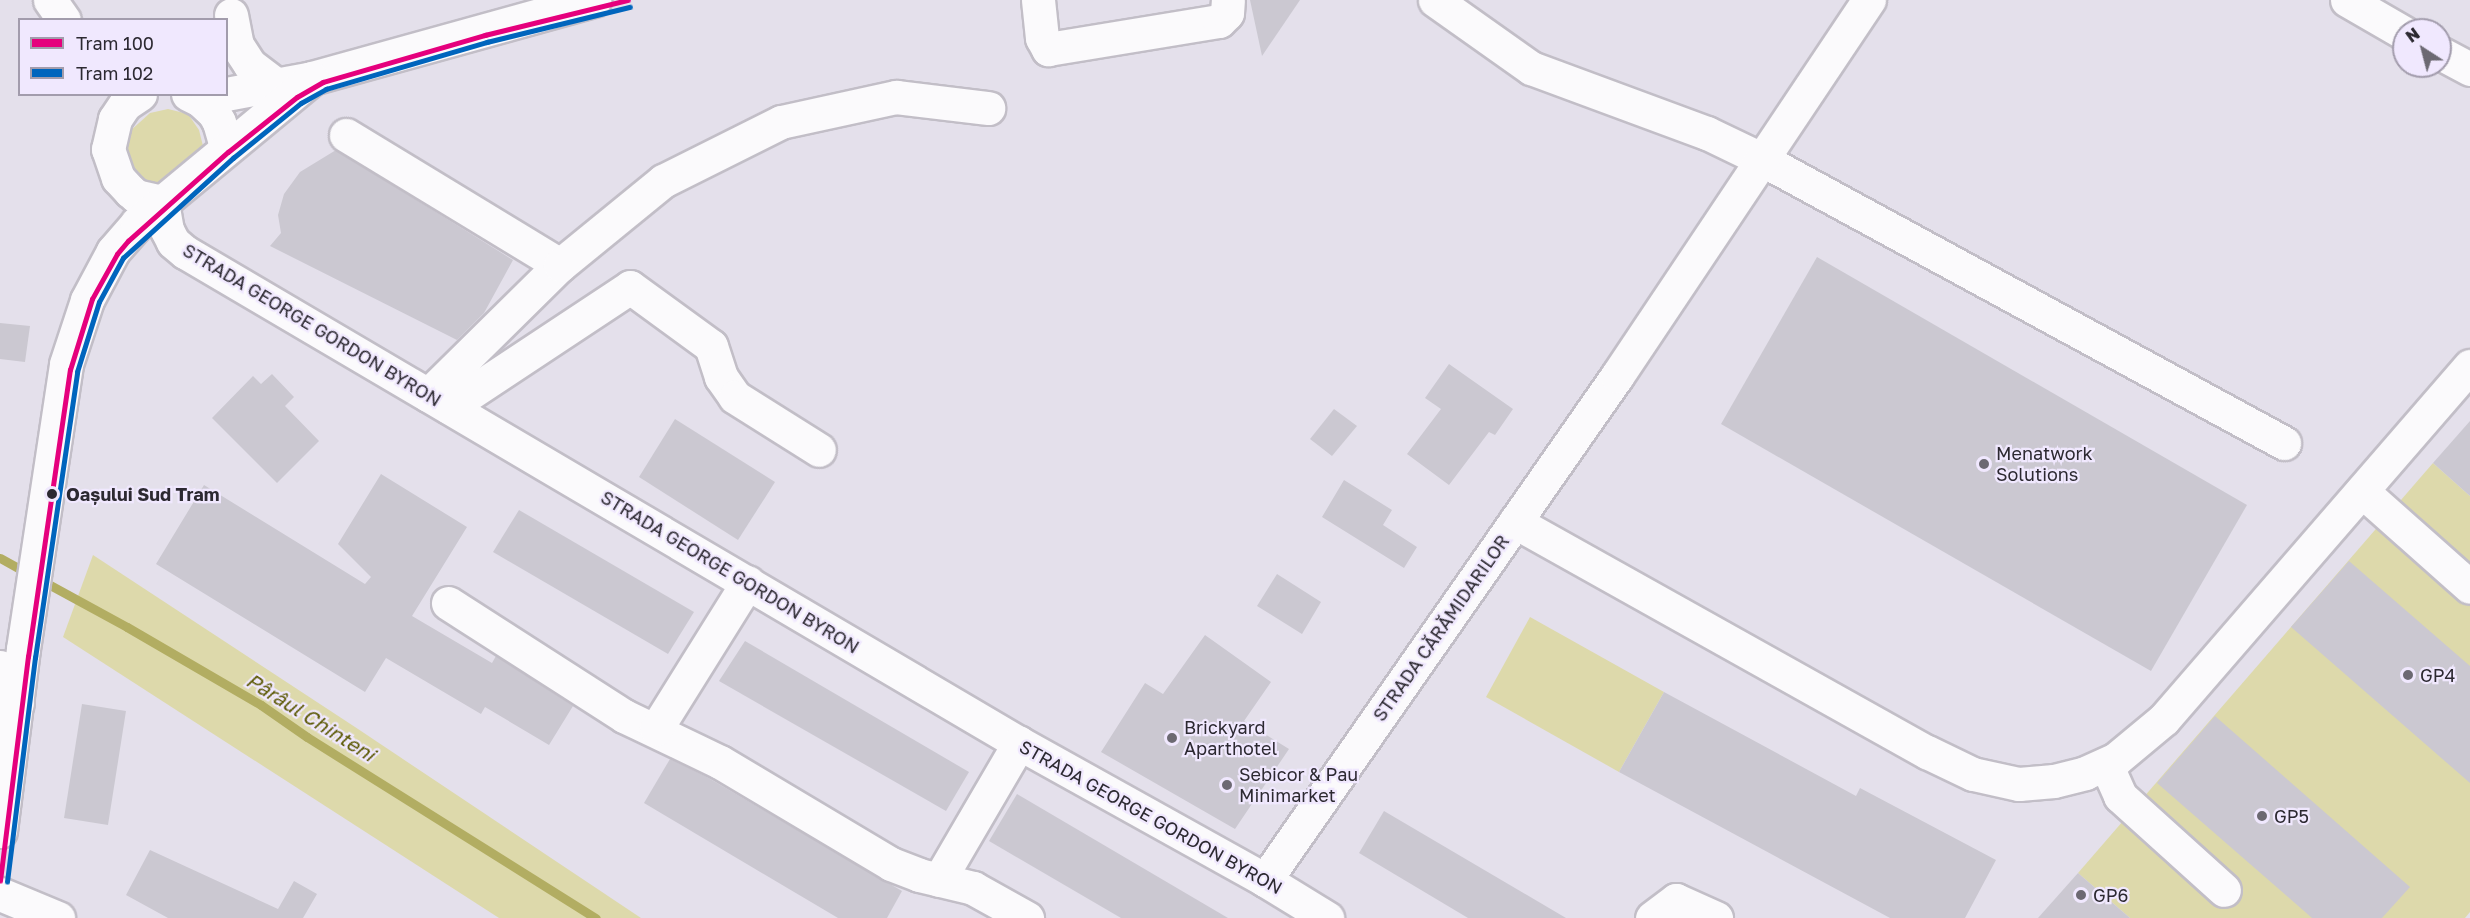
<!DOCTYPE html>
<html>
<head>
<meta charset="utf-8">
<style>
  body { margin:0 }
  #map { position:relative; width:2470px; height:918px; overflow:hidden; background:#e4e0eb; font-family:"Golos Text",sans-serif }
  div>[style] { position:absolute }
  .green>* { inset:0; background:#ddd9ab }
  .stream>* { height:9px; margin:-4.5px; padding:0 4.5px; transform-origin:4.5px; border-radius:4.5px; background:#b2ad62 }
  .building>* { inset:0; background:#cbc8d1 }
  .roads { filter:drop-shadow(2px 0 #c2bec7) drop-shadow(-2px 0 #c2bec7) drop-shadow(0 2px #c2bec7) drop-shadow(0 -2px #c2bec7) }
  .minor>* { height:33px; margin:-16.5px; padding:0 16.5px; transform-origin:16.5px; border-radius:16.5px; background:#fbfafc }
  .major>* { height:33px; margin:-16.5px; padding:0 16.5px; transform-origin:16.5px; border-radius:16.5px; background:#fbfafc }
  .tram-1>* { height:4.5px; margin:-2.25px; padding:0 2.25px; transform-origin:2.25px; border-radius:2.25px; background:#e5007d }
  .tram-2>* { height:4.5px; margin:-2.25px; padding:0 2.25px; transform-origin:2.25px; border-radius:2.25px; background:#0065bd }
  .dots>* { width:16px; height:16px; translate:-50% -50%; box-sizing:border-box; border:3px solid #f0e8fe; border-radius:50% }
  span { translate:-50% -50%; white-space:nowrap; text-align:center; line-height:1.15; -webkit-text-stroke:4.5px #f0e8fe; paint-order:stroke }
  .street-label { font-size:18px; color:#2c2931 }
  .poi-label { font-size:18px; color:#2c2931 }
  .left { translate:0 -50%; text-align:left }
  .stop-label { font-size:18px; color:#2c2931; font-weight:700 }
  .water-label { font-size:20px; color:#5b5803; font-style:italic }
  .legend { position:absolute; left:18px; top:18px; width:210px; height:78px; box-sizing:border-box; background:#f0e8fe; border:2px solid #a29cac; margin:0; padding:8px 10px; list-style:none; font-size:18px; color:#2c2931 }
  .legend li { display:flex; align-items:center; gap:12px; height:30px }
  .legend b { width:30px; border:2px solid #a29cac }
  .north { position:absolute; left:2392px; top:18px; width:60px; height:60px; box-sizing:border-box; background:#f0e8fe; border:2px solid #a29cac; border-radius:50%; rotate:324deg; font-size:16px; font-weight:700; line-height:24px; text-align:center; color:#2c2931 }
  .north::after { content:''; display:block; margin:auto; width:21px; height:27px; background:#6c6972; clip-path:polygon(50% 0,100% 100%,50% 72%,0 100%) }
</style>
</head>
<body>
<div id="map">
  <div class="green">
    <div style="clip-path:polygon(168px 109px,188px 114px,199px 130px,203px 146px,156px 184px,140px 180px,129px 168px,123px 149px,129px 132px,150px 113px)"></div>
    <div style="clip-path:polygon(2433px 463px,2470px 496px,2470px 912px,2465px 918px,2130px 918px,2078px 873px)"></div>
    <div style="clip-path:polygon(93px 555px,355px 727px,641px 918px,499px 918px,63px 637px)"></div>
    <div style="clip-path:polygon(1530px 617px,1664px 692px,1619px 772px,1486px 697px)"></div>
  </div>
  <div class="stream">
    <div style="left:0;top:558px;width:31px;rotate:29deg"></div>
    <div style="left:39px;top:579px;width:100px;rotate:28.6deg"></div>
    <div style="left:127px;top:627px;width:155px;rotate:30.2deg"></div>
    <div style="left:261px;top:705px;width:56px;rotate:34.8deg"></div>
    <div style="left:307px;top:737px;width:341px;rotate:32.1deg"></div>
  </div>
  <div class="building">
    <div style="clip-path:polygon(1250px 0,1300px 0,1262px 56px)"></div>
    <div style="clip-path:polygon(336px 150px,513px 260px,484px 313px,457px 340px,270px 246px,281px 233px,278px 215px,284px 194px,300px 172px)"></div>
    <div style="clip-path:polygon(1817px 257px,2247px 505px,2151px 671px,1721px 424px)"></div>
    <div style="clip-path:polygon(0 323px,30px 326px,25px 362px,0 359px)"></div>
    <div style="clip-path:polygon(1449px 364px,1513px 409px,1495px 435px,1489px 432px,1449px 485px,1407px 454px,1441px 409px,1425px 398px)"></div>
    <div style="clip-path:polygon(272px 374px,294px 397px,285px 406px,319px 441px,277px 483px,212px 418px,253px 376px,261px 384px)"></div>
    <div style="clip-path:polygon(1334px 409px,1357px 426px,1332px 456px,1310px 439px)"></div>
    <div style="clip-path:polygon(675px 419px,775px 482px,738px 540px,639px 477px)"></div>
    <div style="clip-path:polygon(2470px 421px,2470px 496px,2433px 463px)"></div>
    <div style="clip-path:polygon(381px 474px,467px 527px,412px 616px,492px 663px,496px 656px,573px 706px,549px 745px,485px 707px,481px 714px,386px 658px,365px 692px,156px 564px,204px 485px,365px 584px,371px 577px,338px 544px)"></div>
    <div style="clip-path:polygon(1344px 480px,1392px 510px,1383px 525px,1417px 547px,1404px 568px,1322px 517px)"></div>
    <div style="clip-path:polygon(519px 510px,694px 612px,668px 654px,493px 552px)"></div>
    <div style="clip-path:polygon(2349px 561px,2470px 666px,2470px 783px,2291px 627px)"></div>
    <div style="clip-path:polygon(1277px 574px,1321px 602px,1302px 634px,1257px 606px)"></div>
    <div style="clip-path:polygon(1205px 635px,1271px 682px,1244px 721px,1289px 749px,1235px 829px,1101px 752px,1145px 683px,1163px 694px)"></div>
    <div style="clip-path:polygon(745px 641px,969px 772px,946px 811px,719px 681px)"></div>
    <div style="clip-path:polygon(1664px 692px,1856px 796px,1860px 788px,1996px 860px,1965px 918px,1890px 918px,1619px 772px)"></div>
    <div style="clip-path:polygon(82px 704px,126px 711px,108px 825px,64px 818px)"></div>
    <div style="clip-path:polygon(2215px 716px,2410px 887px,2382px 918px,2312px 918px,2157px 783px)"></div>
    <div style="clip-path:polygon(670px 759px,705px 776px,902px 891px,887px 918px,838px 918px,644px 803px)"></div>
    <div style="clip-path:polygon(1017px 794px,1228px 918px,1121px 918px,989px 841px)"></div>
    <div style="clip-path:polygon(1384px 811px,1566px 918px,1468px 918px,1359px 853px)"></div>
    <div style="clip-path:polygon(150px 850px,278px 909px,294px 881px,317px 894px,303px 918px,168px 918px,126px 895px)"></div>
    <div style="clip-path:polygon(2078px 873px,2130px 918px,2038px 918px)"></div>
  </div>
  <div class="roads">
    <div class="minor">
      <div style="left:1038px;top:0;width:38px;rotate:84deg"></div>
      <div style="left:1042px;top:38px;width:13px;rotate:61deg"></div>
      <div style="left:1048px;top:49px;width:173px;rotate:-9.3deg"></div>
      <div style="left:1219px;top:21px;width:11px;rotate:-45deg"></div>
      <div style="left:1227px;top:13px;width:13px;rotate:-86deg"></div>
      <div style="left:1435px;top:0;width:118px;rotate:35.3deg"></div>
      <div style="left:1531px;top:68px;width:188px;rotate:20.3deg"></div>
      <div style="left:1707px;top:133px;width:62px;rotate:25.7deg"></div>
      <div style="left:1763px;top:160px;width:593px;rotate:28.51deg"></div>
      <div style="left:346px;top:135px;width:250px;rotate:31.3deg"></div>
      <div style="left:162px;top:202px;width:28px;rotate:80deg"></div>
      <div style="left:167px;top:230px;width:13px;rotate:63deg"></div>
      <div style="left:173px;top:242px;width:16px;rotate:40deg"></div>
      <div style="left:185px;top:252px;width:968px;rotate:30.49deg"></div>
      <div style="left:1019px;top:743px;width:282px;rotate:29.1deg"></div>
      <div style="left:1265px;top:880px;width:73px;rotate:31.5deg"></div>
      <div style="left:428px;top:395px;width:185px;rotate:-44.6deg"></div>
      <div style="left:560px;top:265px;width:133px;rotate:-39.2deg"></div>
      <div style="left:663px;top:181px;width:132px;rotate:-26.6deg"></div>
      <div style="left:781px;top:122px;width:118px;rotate:-12.3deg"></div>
      <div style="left:896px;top:97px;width:93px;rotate:6.8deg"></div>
      <div style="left:449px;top:407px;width:217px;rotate:-33.5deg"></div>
      <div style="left:630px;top:287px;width:100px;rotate:36.1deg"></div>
      <div style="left:711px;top:346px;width:33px;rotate:72deg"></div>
      <div style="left:721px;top:377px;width:24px;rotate:55deg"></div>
      <div style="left:735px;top:397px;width:99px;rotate:32.2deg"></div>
      <div style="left:2362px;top:491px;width:144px;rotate:41.6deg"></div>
      <div style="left:1515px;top:522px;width:472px;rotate:29.2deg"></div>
      <div style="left:1927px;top:752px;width:51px;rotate:25.6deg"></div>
      <div style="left:1973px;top:774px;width:47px;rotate:12.3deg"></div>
      <div style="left:2019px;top:784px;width:35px;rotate:-5deg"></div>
      <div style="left:2054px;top:781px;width:32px;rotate:-14deg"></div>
      <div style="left:2085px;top:773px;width:34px;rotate:-24deg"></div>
      <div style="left:2116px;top:759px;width:62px;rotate:-39.8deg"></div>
      <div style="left:2164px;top:719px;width:467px;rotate:-49.1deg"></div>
      <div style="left:448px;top:603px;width:209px;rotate:32.7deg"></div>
      <div style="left:624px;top:716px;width:106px;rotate:25.6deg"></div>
      <div style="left:720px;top:762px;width:199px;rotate:30.8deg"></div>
      <div style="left:891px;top:864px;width:30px;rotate:21deg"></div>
      <div style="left:919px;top:875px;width:56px;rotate:13.5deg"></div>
      <div style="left:973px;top:888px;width:62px;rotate:29.1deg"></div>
      <div style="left:0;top:667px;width:40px;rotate:65deg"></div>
      <div style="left:656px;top:729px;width:173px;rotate:-58deg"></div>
      <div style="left:2106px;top:764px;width:35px;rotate:66deg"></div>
      <div style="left:2120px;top:796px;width:140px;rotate:42.1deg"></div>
      <div style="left:939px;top:880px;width:159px;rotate:-59.7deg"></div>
      <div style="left:1265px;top:880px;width:615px;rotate:-55.07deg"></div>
      <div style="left:1617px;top:376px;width:453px;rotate:-56.2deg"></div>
      <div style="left:0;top:894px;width:63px;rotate:22.5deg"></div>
      <div style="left:1652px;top:918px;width:30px;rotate:-37deg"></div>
      <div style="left:1676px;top:900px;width:44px;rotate:24.2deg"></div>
    </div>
    <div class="major">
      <div style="left:50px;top:0;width:24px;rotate:55deg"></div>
      <div style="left:2347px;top:0;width:66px;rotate:30.1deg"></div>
      <div style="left:231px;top:15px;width:31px;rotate:79deg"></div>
      <div style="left:237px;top:45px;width:24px;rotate:57deg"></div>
      <div style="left:250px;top:65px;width:31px;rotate:37deg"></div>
      <div style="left:2440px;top:53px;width:34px;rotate:28deg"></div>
      <div style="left:140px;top:94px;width:18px;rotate:146deg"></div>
      <div style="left:125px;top:104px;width:18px;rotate:124deg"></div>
      <div style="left:115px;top:119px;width:31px;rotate:103deg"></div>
      <div style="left:108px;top:149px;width:31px;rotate:71deg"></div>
      <div style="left:118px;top:178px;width:18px;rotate:47deg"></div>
      <div style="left:130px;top:191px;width:8px;rotate:40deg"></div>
      <div style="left:136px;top:196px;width:27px;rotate:13deg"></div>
      <div style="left:188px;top:94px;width:13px;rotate:27deg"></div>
      <div style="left:200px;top:100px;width:19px;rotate:43deg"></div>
      <div style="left:214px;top:113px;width:10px;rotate:61deg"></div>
      <div style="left:219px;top:122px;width:26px;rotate:74deg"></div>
      <div style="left:226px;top:94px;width:87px;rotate:-10.5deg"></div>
      <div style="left:312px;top:78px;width:293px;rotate:-15.5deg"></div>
      <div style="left:0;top:831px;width:183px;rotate:-82.8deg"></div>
      <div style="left:23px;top:649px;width:288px;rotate:-81.4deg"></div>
      <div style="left:66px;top:364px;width:67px;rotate:-71.8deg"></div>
      <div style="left:87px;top:300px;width:55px;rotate:-62deg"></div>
      <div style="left:113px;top:251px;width:37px;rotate:-49deg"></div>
      <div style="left:137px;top:223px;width:227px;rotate:-39.6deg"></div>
    </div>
  </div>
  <div class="tram-1">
    <div style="left:0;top:881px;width:226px;rotate:-82.9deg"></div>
    <div style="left:28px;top:657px;width:290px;rotate:-81.7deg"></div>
    <div style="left:70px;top:370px;width:74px;rotate:-72.8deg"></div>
    <div style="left:92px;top:299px;width:51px;rotate:-60.9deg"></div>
    <div style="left:117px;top:254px;width:17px;rotate:-50deg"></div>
    <div style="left:128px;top:241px;width:134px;rotate:-41.7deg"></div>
    <div style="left:228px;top:152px;width:88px;rotate:-38.6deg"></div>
    <div style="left:297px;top:97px;width:30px;rotate:-30deg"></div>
    <div style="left:323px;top:82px;width:169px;rotate:-16.2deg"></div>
    <div style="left:485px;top:35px;width:147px;rotate:-13.8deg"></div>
  </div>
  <div class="tram-2">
    <div style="left:7px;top:882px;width:226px;rotate:-82.9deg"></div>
    <div style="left:35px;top:658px;width:289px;rotate:-81.6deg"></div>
    <div style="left:77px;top:372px;width:73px;rotate:-72.6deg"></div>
    <div style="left:99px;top:302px;width:50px;rotate:-61.4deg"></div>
    <div style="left:123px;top:258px;width:149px;rotate:-42.3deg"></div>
    <div style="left:233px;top:158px;width:87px;rotate:-39deg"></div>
    <div style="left:301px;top:103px;width:29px;rotate:-29deg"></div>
    <div style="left:326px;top:89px;width:168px;rotate:-16.3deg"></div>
    <div style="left:487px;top:42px;width:147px;rotate:-13.8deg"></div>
  </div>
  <div class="dots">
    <div style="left:1984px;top:464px;background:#6c6972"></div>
    <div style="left:52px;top:494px;background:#2c2931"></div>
    <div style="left:2408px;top:675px;background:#6c6972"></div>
    <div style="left:1172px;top:738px;background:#6c6972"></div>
    <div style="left:1227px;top:785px;background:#6c6972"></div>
    <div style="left:2262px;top:816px;background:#6c6972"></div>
    <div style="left:2081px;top:895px;background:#6c6972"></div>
  </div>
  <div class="street-label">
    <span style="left:312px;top:325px;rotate:31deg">STRADA GEORGE GORDON BYRON</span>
    <span style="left:730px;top:572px;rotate:31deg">STRADA GEORGE GORDON BYRON</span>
    <span style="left:1441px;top:628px;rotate:-55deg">STRADA CĂRĂMIDARILOR</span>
    <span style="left:1151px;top:817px;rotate:29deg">STRADA GEORGE GORDON BYRON</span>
  </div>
  <div class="poi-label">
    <span class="left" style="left:1996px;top:464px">Menatwork<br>Solutions</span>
    <span class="left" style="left:2420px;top:675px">GP4</span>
    <span class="left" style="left:1184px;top:738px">Brickyard<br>Aparthotel</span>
    <span class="left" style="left:1239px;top:785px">Sebicor &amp; Pau<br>Minimarket</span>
    <span class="left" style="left:2274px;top:816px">GP5</span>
    <span class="left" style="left:2093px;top:895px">GP6</span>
  </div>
  <div class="stop-label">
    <span class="left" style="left:66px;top:494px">Oașului Sud Tram</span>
  </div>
  <div class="water-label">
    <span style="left:311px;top:717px;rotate:32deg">Pârâul Chinteni</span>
  </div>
  <ul class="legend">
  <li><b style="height:8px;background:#e5007d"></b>Tram 100</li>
  <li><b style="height:8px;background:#0065bd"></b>Tram 102</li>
  </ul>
  <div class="north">N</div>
</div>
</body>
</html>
